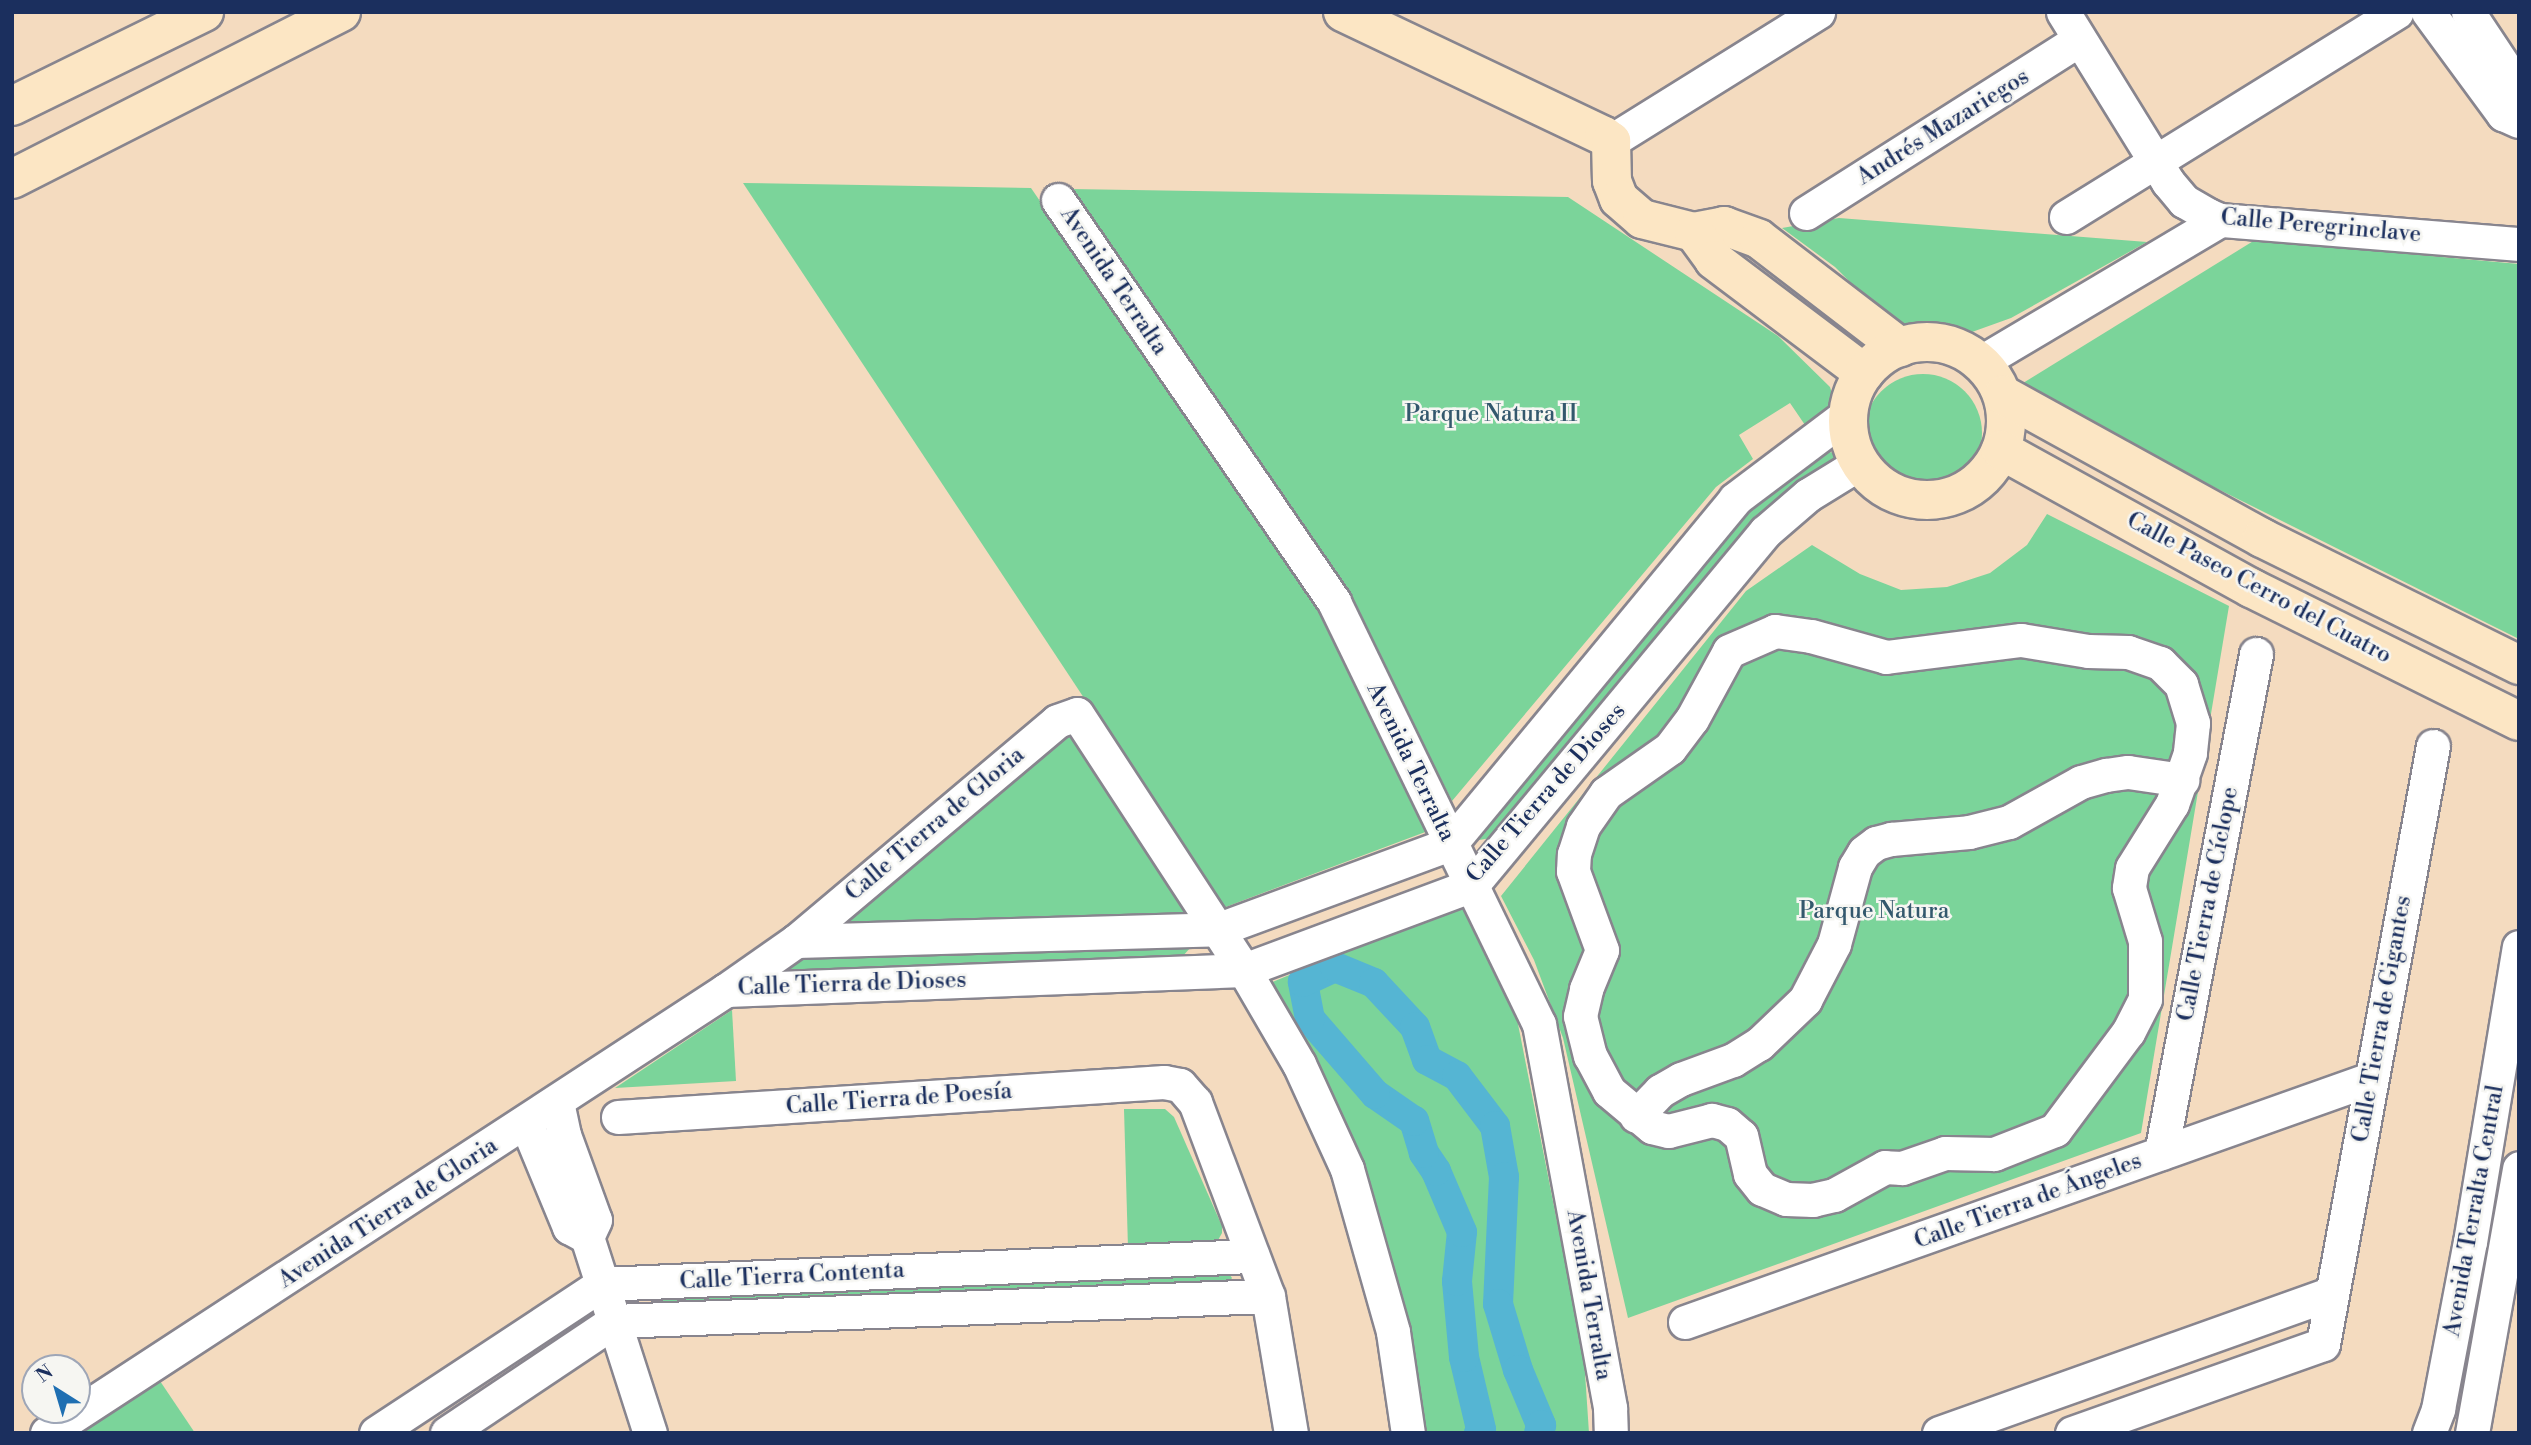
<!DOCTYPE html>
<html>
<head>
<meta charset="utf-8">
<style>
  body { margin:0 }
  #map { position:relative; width:2531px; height:1445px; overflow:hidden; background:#f4dbbf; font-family:"Libre Bodoni",serif }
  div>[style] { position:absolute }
  .green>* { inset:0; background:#7bd49a }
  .round { border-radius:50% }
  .canal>* { height:30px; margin:-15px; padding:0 15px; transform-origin:15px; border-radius:15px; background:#55b5d3 }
  .roads { filter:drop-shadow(2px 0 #88858e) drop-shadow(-2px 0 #88858e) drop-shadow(0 2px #88858e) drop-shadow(0 -2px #88858e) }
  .street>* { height:33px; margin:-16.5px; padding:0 16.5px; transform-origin:16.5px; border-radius:16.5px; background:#fff }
  .secondary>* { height:38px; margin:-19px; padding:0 19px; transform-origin:19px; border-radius:19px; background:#fce6c4 }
  .secondary>.ring { margin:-19px; padding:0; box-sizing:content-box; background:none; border:38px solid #fce6c4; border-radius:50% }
  span { translate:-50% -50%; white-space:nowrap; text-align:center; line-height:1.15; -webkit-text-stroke:5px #f6f6f2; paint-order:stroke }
  .street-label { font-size:23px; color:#1b2f5e }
  .park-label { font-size:23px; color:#33586d }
  .frame { position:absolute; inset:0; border:14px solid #1b2f5e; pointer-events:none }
  .north { position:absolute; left:21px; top:1354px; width:70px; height:70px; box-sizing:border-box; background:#f6f6f2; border:2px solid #9ea6b7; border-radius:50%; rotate:323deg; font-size:19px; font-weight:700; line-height:28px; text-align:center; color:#1b2f5e }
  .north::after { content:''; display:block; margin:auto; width:24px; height:32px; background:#1f6fb2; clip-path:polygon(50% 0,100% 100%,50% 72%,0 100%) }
</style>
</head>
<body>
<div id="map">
  <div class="green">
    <div style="clip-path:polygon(743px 183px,1031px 188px,1321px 611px,1428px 831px,1223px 908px)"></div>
    <div style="clip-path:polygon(1070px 189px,1568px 197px,1778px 336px,1830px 387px,1834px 400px,1828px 410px,1805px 425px,1790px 403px,1739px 435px,1753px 459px,1716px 487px,1452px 801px,1365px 629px)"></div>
    <div style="clip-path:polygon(1839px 218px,2147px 242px,2011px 318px,1972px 332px,1925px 336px,1902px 330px,1889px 321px,1835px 267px,1782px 228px)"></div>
    <div style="clip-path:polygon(2255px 240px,2519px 264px,2519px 639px,2015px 388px)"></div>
    <div class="round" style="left:1864px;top:374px;width:118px;height:118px"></div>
    <div style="clip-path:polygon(1829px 452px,1835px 453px,1838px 459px,1491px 838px,1479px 840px,1479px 829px,1747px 509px,1810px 461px)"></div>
    <div style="clip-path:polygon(2047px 514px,2229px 606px,2141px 1133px,1628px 1318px,1563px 1038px,1534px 960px,1501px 896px,1746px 591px,1812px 545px,1860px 574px,1901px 590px,1947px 587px,1990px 573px,2027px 545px)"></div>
    <div style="clip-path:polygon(1074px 723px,1191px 914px,834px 928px)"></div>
    <div style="clip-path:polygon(1464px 903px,1517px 1019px,1584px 1358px,1589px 1433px,1425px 1433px,1404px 1318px,1270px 983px)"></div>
    <div style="clip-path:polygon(1178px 944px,1191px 947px,1181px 958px,788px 972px,780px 963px,789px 959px)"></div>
    <div style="clip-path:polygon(732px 1010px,736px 1081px,615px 1088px)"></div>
    <div style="clip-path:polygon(1124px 1109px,1165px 1109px,1174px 1117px,1222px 1226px,1222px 1233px,1217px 1242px,1128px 1248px)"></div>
    <div style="clip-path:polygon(1227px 1271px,1232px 1278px,1229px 1282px,656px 1306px,652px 1302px,652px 1297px)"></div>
    <div style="clip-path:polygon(160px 1381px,195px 1433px,81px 1433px)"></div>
  </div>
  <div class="canal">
    <div style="left:1479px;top:1433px;width:4px;rotate:-63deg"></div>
    <div style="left:1481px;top:1429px;width:74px;rotate:-103.3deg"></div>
    <div style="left:1464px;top:1357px;width:76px;rotate:-95.3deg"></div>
    <div style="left:1457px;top:1281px;width:49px;rotate:-84.2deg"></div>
    <div style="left:1462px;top:1232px;width:66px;rotate:-113.1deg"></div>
    <div style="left:1436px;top:1171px;width:22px;rotate:-124deg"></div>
    <div style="left:1424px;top:1153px;width:34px;rotate:-107deg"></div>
    <div style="left:1414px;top:1121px;width:47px;rotate:-145.3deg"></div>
    <div style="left:1375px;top:1094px;width:99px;rotate:-130.9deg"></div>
    <div style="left:1310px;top:1019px;width:38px;rotate:-101deg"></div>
    <div style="left:1303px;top:982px;width:35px;rotate:-25deg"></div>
    <div style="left:1335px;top:967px;width:42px;rotate:22.3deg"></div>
    <div style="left:1374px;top:983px;width:60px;rotate:47deg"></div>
    <div style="left:1415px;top:1027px;width:35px;rotate:70deg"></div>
    <div style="left:1427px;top:1060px;width:34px;rotate:28deg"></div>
    <div style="left:1457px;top:1076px;width:63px;rotate:52.8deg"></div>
    <div style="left:1495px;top:1126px;width:52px;rotate:80deg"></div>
    <div style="left:1504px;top:1177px;width:127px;rotate:92.7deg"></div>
    <div style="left:1498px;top:1304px;width:69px;rotate:73.1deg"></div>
    <div style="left:1518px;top:1370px;width:60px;rotate:67.3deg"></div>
    <div style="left:1541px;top:1425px;width:8px;rotate:104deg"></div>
  </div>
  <div class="roads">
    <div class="street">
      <div style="left:2063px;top:12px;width:200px;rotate:58.3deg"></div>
      <div style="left:2168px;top:182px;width:25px;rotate:50deg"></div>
      <div style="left:2184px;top:201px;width:28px;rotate:30deg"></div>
      <div style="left:2208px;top:215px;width:13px;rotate:23deg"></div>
      <div style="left:2220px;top:220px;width:300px;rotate:4.6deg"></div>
      <div style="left:2428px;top:12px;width:127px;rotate:53.7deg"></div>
      <div style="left:2503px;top:114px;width:17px;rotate:24deg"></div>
      <div style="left:2468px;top:12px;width:92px;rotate:56.5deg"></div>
      <div style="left:1611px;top:141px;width:244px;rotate:-31.9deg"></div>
      <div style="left:1058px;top:200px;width:488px;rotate:55.5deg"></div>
      <div style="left:1334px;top:602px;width:469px;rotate:64.1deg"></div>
      <div style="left:1539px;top:1024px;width:391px;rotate:79.5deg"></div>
      <div style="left:1610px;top:1408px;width:25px;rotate:88deg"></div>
      <div style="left:1806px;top:213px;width:323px;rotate:-32.4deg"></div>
      <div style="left:2066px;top:217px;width:389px;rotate:-31.8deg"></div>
      <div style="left:1981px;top:362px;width:278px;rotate:-30.7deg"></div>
      <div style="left:1775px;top:631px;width:36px;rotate:8deg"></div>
      <div style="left:1811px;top:636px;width:78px;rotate:15.6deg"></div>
      <div style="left:1886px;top:657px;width:136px;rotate:-7.2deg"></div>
      <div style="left:2021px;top:640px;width:68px;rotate:9.3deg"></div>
      <div style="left:2088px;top:651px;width:40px;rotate:1.4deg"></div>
      <div style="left:2128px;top:652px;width:34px;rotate:19deg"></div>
      <div style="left:2160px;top:663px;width:30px;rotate:45deg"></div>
      <div style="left:2181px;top:684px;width:41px;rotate:72.9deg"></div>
      <div style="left:2193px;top:723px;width:30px;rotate:96deg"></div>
      <div style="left:2190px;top:753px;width:54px;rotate:109.4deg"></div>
      <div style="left:2172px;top:804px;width:75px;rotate:122deg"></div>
      <div style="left:2132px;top:868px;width:20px;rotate:99deg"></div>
      <div style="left:2129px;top:888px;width:55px;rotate:73.2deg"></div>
      <div style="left:2145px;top:941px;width:58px;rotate:90deg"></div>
      <div style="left:2145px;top:999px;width:37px;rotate:117deg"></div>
      <div style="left:2128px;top:1032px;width:122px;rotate:126.7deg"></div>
      <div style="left:2055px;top:1130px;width:66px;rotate:158.5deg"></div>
      <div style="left:1994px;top:1154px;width:49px;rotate:-178.8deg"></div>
      <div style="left:1945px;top:1153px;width:46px;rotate:160.8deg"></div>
      <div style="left:1902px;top:1168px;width:17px;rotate:-177deg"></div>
      <div style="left:1885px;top:1167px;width:58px;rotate:151.2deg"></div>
      <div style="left:1834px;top:1195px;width:22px;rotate:167deg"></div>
      <div style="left:1813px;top:1200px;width:27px;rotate:-178deg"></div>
      <div style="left:1786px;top:1199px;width:26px;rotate:-157deg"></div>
      <div style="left:1762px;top:1189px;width:19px;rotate:-129deg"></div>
      <div style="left:1750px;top:1174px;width:39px;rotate:-103deg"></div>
      <div style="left:1741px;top:1136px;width:18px;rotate:-139deg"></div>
      <div style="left:1727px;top:1124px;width:16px;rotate:-165deg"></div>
      <div style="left:1712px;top:1120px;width:45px;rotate:166deg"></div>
      <div style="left:1668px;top:1131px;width:16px;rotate:-166deg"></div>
      <div style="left:1652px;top:1127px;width:56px;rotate:-140.1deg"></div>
      <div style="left:1609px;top:1091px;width:40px;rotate:-118deg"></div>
      <div style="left:1590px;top:1056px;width:41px;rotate:-104deg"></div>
      <div style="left:1580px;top:1016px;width:28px;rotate:-77deg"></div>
      <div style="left:1586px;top:989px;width:42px;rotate:-67.7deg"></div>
      <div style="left:1602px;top:950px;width:84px;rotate:-110.2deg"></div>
      <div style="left:1573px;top:871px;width:17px;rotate:-87deg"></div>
      <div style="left:1574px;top:854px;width:29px;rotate:-72deg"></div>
      <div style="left:1583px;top:826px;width:40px;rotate:-55.1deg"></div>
      <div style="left:1606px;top:793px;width:78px;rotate:-35.1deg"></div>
      <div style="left:1670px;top:748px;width:36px;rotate:-53deg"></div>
      <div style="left:1692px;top:719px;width:77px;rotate:-61.4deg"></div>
      <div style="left:1729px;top:651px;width:50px;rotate:-23.5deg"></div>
      <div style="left:796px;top:941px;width:423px;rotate:-1.6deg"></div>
      <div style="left:1219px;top:929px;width:246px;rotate:-20.2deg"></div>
      <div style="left:1450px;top:844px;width:447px;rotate:-50.4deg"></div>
      <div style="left:1735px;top:499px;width:143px;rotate:-37deg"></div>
      <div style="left:726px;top:990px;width:518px;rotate:-2.21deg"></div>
      <div style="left:1244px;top:970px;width:243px;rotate:-20.4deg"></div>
      <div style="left:1472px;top:885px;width:459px;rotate:-50.3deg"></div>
      <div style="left:1765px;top:532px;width:57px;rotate:-40.7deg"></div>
      <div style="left:1808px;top:495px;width:61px;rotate:-31.6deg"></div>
      <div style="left:557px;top:1102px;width:34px;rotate:78deg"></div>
      <div style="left:564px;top:1135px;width:90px;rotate:70deg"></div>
      <div style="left:595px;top:1220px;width:19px;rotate:115deg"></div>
      <div style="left:1636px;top:1116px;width:35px;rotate:-46deg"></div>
      <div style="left:1660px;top:1091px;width:24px;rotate:-30deg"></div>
      <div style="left:1681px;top:1079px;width:55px;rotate:-20.1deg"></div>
      <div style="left:1733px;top:1060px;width:31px;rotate:-32deg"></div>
      <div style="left:1759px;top:1044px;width:64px;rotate:-43.7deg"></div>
      <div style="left:1805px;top:1000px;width:63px;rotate:-62.6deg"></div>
      <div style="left:1834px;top:944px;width:80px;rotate:-74.7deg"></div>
      <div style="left:1855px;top:867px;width:17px;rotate:-59deg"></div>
      <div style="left:1864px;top:852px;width:15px;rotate:-37deg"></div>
      <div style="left:1876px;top:843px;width:16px;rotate:-15deg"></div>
      <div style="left:1891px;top:839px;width:78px;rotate:-5.1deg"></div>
      <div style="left:1969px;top:832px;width:41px;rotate:-14deg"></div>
      <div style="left:2009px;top:822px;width:82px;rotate:-29.1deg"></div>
      <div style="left:2081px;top:782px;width:26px;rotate:-16deg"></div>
      <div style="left:2106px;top:775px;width:22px;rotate:-8deg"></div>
      <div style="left:2128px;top:772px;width:55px;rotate:8.4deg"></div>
      <div style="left:618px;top:1117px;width:547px;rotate:-3.67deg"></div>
      <div style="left:1164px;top:1082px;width:16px;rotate:11deg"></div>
      <div style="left:1180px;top:1085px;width:23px;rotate:49deg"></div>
      <div style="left:1195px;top:1102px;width:207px;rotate:69.4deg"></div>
      <div style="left:1268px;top:1296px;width:139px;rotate:80.5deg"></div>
      <div style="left:526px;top:1123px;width:113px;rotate:67.5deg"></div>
      <div style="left:569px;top:1227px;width:21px;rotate:29deg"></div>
      <div style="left:587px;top:1237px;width:206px;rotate:72.2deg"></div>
      <div style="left:2161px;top:1153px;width:508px;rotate:-79.22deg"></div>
      <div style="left:1685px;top:1322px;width:727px;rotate:-19.53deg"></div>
      <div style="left:47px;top:1433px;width:811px;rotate:-33.12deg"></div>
      <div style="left:726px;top:990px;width:85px;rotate:-35deg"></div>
      <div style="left:796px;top:941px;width:341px;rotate:-40.1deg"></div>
      <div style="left:1057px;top:721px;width:21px;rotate:-19deg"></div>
      <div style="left:1077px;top:714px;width:306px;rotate:56.9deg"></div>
      <div style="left:1244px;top:970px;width:109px;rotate:59.7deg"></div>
      <div style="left:1299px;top:1064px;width:115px;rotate:65.4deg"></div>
      <div style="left:1347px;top:1169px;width:169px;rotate:74.2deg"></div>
      <div style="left:1393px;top:1332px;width:102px;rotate:81.6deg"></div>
      <div style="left:376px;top:1433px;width:271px;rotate:-33.4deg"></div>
      <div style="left:602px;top:1284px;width:651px;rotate:-2.47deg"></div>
      <div style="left:447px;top:1433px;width:201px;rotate:-33.8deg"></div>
      <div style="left:614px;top:1321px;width:654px;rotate:-2.19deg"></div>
      <div style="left:1939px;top:1433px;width:417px;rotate:-19.6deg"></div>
      <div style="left:2072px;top:1433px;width:266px;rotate:-19.5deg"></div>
      <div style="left:2323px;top:1344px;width:608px;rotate:-79.58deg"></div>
      <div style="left:2429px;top:1433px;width:26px;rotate:-69deg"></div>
      <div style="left:2438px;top:1409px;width:170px;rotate:-79.2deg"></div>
      <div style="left:2470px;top:1242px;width:299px;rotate:-80.6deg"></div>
      <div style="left:2472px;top:1433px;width:269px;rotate:-79.9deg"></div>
    </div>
    <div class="secondary">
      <div style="left:1343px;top:12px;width:289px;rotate:25.4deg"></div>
      <div style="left:1604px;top:136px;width:9px;rotate:36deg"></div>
      <div style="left:1611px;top:141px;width:40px;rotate:88.6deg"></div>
      <div style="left:1612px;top:181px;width:19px;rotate:69deg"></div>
      <div style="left:1619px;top:199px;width:30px;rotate:41deg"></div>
      <div style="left:1642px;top:219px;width:54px;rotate:14deg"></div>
      <div style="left:1694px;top:232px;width:31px;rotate:-11deg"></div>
      <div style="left:1724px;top:226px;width:37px;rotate:20deg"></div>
      <div style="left:1759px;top:239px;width:178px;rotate:37.5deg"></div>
      <div style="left:12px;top:106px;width:214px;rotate:-26.1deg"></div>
      <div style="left:12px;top:179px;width:369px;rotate:-26.9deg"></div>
      <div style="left:1694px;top:232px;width:34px;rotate:54deg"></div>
      <div style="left:1714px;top:260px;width:188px;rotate:37deg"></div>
      <div class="ring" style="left:1848px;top:342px;width:120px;height:120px"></div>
      <div style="left:2003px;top:395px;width:296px;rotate:28.9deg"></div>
      <div style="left:2262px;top:538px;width:287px;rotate:26.3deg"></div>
      <div style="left:2001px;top:450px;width:286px;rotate:28.9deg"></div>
      <div style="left:2251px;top:588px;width:299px;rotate:26.4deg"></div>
    </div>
  </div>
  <div class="street-label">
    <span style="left:1943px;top:127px;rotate:-32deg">Andrés Mazariegos</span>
    <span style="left:2321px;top:226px;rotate:5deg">Calle Peregrinclave</span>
    <span style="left:1114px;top:281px;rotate:56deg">Avenida Terralta</span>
    <span style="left:2259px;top:588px;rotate:28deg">Calle Paseo Cerro del Cuatro</span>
    <span style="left:1411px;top:762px;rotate:64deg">Avenida Terralta</span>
    <span style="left:1546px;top:793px;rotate:-49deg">Calle Tierra de Dioses</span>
    <span style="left:935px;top:824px;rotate:-40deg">Calle Tierra de Gloria</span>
    <span style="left:2208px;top:904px;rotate:-79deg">Calle Tierra de Cíclope</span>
    <span style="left:852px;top:984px;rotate:-2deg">Calle Tierra de Dioses</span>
    <span style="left:2382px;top:1019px;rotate:-80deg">Calle Tierra de Gigantes</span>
    <span style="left:899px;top:1099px;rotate:-4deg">Calle Tierra de Poesía</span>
    <span style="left:2028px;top:1201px;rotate:-20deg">Calle Tierra de Ángeles</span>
    <span style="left:2474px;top:1211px;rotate:-80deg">Avenida Terralta Central</span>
    <span style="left:388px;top:1213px;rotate:-33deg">Avenida Tierra de Gloria</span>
    <span style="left:792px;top:1276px;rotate:-3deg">Calle Tierra Contenta</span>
    <span style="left:1589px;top:1295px;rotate:80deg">Avenida Terralta</span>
  </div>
  <div class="park-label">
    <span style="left:1491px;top:414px">Parque Natura II</span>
    <span style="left:1874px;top:911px">Parque Natura</span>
  </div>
  <div class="frame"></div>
  <div class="north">N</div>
</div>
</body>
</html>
